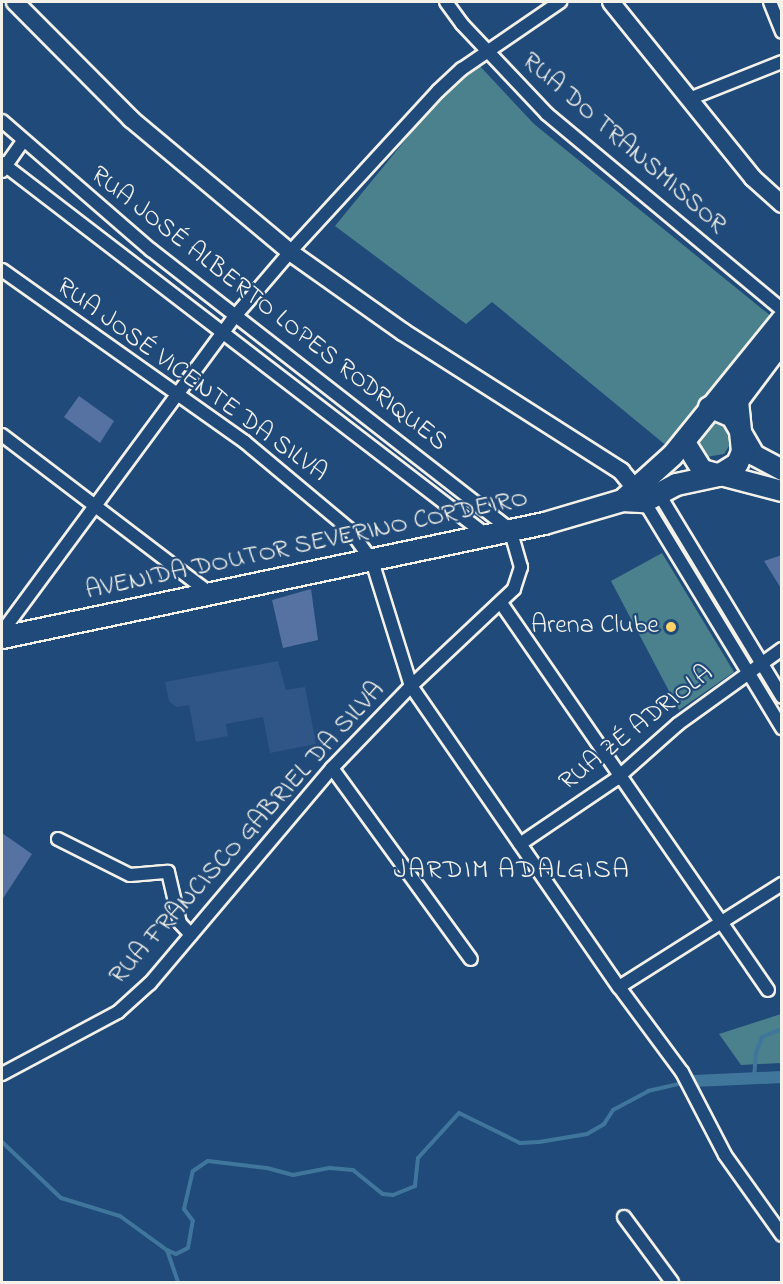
<!DOCTYPE html>
<html>
<head>
<meta charset="utf-8">
<style>
  body { margin:0 }
  #map { position:relative; width:783px; height:1284px; overflow:hidden; background:#1f4a7a; font-family:"Indie Flower",sans-serif }
  div>[style] { position:absolute }
  .built>* { inset:0; background:#2f5686 }
  .green>* { inset:0; background:#4b808d }
  .stream>* { height:4px; margin:-2px; padding:0 2px; transform-origin:2px; border-radius:2px; background:#40769c }
  .canal>* { height:12px; margin:-6px; padding:0 6px; transform-origin:6px; border-radius:6px; background:#40769c }
  .building>* { inset:0; background:#5572a2 }
  .roads { filter:drop-shadow(2px 0 #f4f1e8) drop-shadow(-2px 0 #f4f1e8) drop-shadow(0 2px #f4f1e8) drop-shadow(0 -2px #f4f1e8) }
  .minor>* { height:12px; margin:-6px; padding:0 6px; transform-origin:6px; border-radius:6px; background:#1f4a7a }
  .tertiary>* { height:16px; margin:-8px; padding:0 8px; transform-origin:8px; border-radius:8px; background:#1f4a7a }
  .primary>* { height:20px; margin:-10px; padding:0 10px; transform-origin:10px; border-radius:10px; background:#1f4a7a }
  .trunk>* { height:21px; margin:-10.5px; padding:0 10.5px; transform-origin:10.5px; border-radius:10.5px; background:#1f4a7a }
  .dots>* { width:16px; height:16px; translate:-50% -50%; box-sizing:border-box; border:3px solid #1f4a7a; border-radius:50% }
  span { translate:-50% -50%; white-space:nowrap; text-align:center; line-height:1.15; -webkit-text-stroke:4.5px #1f4a7a; paint-order:stroke }
  .street-label { font-size:26px; color:#f4f1e8 }
  .poi-label { font-size:26px; color:#f4f1e8 }
  .right { translate:-100% -50%; text-align:right }
  .neighbourhood-label { font-size:27px; color:#f4f1e8; letter-spacing:1.5px }
  .frame { position:absolute; inset:0; border:3px solid #f4f1e8; pointer-events:none }
</style>
</head>
<body>
<div id="map">
  <div class="built">
    <div style="clip-path:polygon(278px 661px,286px 690px,305px 687px,316px 744px,270px 753px,263px 717px,226px 724px,228px 736px,196px 742px,189px 705px,176px 707px,169px 701px,165px 682px)"></div>
  </div>
  <div class="green">
    <div style="clip-path:polygon(477px 63px,534px 124px,777px 321px,668px 447px,492px 302px,466px 324px,335px 226px,459px 74px)"></div>
    <div style="clip-path:polygon(722px 419px,734px 438px,724px 454px,706px 457px,699px 450px,698px 438px,705px 428px)"></div>
    <div style="clip-path:polygon(662px 553px,734px 672px,679px 710px,611px 581px)"></div>
    <div style="clip-path:polygon(781px 1014px,781px 1063px,741px 1065px,719px 1034px)"></div>
  </div>
  <div class="stream">
    <div style="left:754px;top:1079px;width:26px;rotate:-86deg"></div>
    <div style="left:756px;top:1053px;width:17px;rotate:-69deg"></div>
    <div style="left:762px;top:1037px;width:22px;rotate:-22deg"></div>
    <div style="left:2px;top:1142px;width:81px;rotate:43.5deg"></div>
    <div style="left:61px;top:1198px;width:62px;rotate:17deg"></div>
    <div style="left:120px;top:1216px;width:58px;rotate:35.9deg"></div>
    <div style="left:167px;top:1250px;width:34px;rotate:71deg"></div>
    <div style="left:167px;top:1250px;width:10px;rotate:24deg"></div>
    <div style="left:176px;top:1254px;width:13px;rotate:-27deg"></div>
    <div style="left:188px;top:1248px;width:27px;rotate:-80deg"></div>
    <div style="left:193px;top:1221px;width:15px;rotate:-127deg"></div>
    <div style="left:184px;top:1209px;width:39px;rotate:-77deg"></div>
    <div style="left:193px;top:1171px;width:18px;rotate:-34deg"></div>
    <div style="left:208px;top:1161px;width:59px;rotate:6.8deg"></div>
    <div style="left:267px;top:1168px;width:27px;rotate:15deg"></div>
    <div style="left:293px;top:1175px;width:38px;rotate:-11deg"></div>
    <div style="left:330px;top:1168px;width:23px;rotate:5deg"></div>
    <div style="left:353px;top:1170px;width:38px;rotate:39deg"></div>
    <div style="left:383px;top:1194px;width:10px;rotate:6deg"></div>
    <div style="left:393px;top:1195px;width:24px;rotate:-22deg"></div>
    <div style="left:415px;top:1186px;width:28px;rotate:-84deg"></div>
    <div style="left:418px;top:1158px;width:61px;rotate:-47.7deg"></div>
    <div style="left:459px;top:1113px;width:68px;rotate:26.2deg"></div>
    <div style="left:520px;top:1143px;width:19px;rotate:-3deg"></div>
    <div style="left:539px;top:1142px;width:49px;rotate:-9.5deg"></div>
    <div style="left:587px;top:1134px;width:20px;rotate:-30deg"></div>
    <div style="left:604px;top:1124px;width:17px;rotate:-57deg"></div>
    <div style="left:613px;top:1110px;width:40px;rotate:-28deg"></div>
    <div style="left:648px;top:1091px;width:36px;rotate:-13deg"></div>
  </div>
  <div class="canal">
    <div style="left:694px;top:1081px;width:88px;rotate:-2.6deg"></div>
  </div>
  <div class="building">
    <div style="clip-path:polygon(79px 396px,114px 421px,100px 443px,64px 417px)"></div>
    <div style="clip-path:polygon(782px 555px,782px 590px,764px 561px)"></div>
    <div style="clip-path:polygon(311px 589px,318px 640px,283px 648px,272px 600px)"></div>
    <div style="clip-path:polygon(2px 833px,32px 854px,2px 900px)"></div>
  </div>
  <div class="roads">
    <div class="minor">
      <div style="left:446px;top:2px;width:27px;rotate:54deg"></div>
      <div style="left:462px;top:24px;width:124px;rotate:46.6deg"></div>
      <div style="left:547px;top:114px;width:306px;rotate:39.8deg"></div>
      <div style="left:770px;top:2px;width:32px;rotate:68deg"></div>
      <div style="left:689px;top:99px;width:100px;rotate:-21.7deg"></div>
      <div style="left:2px;top:121px;width:197px;rotate:40.9deg"></div>
      <div style="left:151px;top:250px;width:455px;rotate:37.9deg"></div>
      <div style="left:510px;top:529px;width:40px;rotate:74deg"></div>
      <div style="left:521px;top:567px;width:23px;rotate:108deg"></div>
      <div style="left:514px;top:589px;width:141px;rotate:136.7deg"></div>
      <div style="left:411px;top:686px;width:114px;rotate:133.9deg"></div>
      <div style="left:332px;top:768px;width:282px;rotate:130.2deg"></div>
      <div style="left:150px;top:983px;width:43px;rotate:137.8deg"></div>
      <div style="left:118px;top:1012px;width:132px;rotate:151.9deg"></div>
      <div style="left:2px;top:163px;width:609px;rotate:37.53deg"></div>
      <div style="left:2px;top:171px;width:35px;rotate:-55deg"></div>
      <div style="left:2px;top:270px;width:298px;rotate:35.3deg"></div>
      <div style="left:245px;top:442px;width:136px;rotate:39.9deg"></div>
      <div style="left:349px;top:529px;width:39px;rotate:54deg"></div>
      <div style="left:372px;top:561px;width:131px;rotate:72.7deg"></div>
      <div style="left:411px;top:686px;width:366px;rotate:55.4deg"></div>
      <div style="left:619px;top:987px;width:106px;rotate:53.5deg"></div>
      <div style="left:682px;top:1072px;width:93px;rotate:62.6deg"></div>
      <div style="left:725px;top:1155px;width:98px;rotate:54.5deg"></div>
      <div style="left:2px;top:435px;width:263px;rotate:37.3deg"></div>
      <div style="left:659px;top:494px;width:237px;rotate:58.8deg"></div>
      <div style="left:644px;top:501px;width:266px;rotate:58.7deg"></div>
      <div style="left:501px;top:603px;width:470px;rotate:55.4deg"></div>
      <div style="left:2px;top:632px;width:394px;rotate:-53.6deg"></div>
      <div style="left:236px;top:315px;width:83px;rotate:-49.4deg"></div>
      <div style="left:290px;top:252px;width:219px;rotate:-47.4deg"></div>
      <div style="left:438px;top:91px;width:33px;rotate:-43deg"></div>
      <div style="left:462px;top:69px;width:119px;rotate:-34.4deg"></div>
      <div style="left:332px;top:768px;width:236px;rotate:54deg"></div>
      <div style="left:58px;top:839px;width:80px;rotate:26.6deg"></div>
      <div style="left:130px;top:875px;width:38px;rotate:-5deg"></div>
      <div style="left:168px;top:872px;width:52px;rotate:76.8deg"></div>
      <div style="left:180px;top:923px;width:16px;rotate:47deg"></div>
      <div style="left:520px;top:844px;width:116px;rotate:-34.1deg"></div>
      <div style="left:616px;top:779px;width:83px;rotate:-41.6deg"></div>
      <div style="left:678px;top:724px;width:128px;rotate:-35.8deg"></div>
      <div style="left:619px;top:987px;width:193px;rotate:-32.3deg"></div>
      <div style="left:624px;top:1217px;width:81px;rotate:53.6deg"></div>
    </div>
    <div class="tertiary">
      <div style="left:15px;top:2px;width:165px;rotate:45.2deg"></div>
      <div style="left:131px;top:119px;width:207px;rotate:39.9deg"></div>
      <div style="left:290px;top:252px;width:138px;rotate:35.3deg"></div>
      <div style="left:403px;top:332px;width:259px;rotate:32.5deg"></div>
      <div style="left:621px;top:471px;width:33px;rotate:51deg"></div>
      <div style="left:611px;top:2px;width:226px;rotate:51.1deg"></div>
      <div style="left:753px;top:178px;width:39px;rotate:42deg"></div>
    </div>
    <div class="primary">
      <div style="left:709px;top:407px;width:25px;rotate:23deg"></div>
      <div style="left:732px;top:417px;width:44px;rotate:59.9deg"></div>
      <div style="left:754px;top:455px;width:32px;rotate:28deg"></div>
      <div style="left:684px;top:441px;width:34px;rotate:58deg"></div>
      <div style="left:702px;top:470px;width:83px;rotate:14.7deg"></div>
    </div>
    <div class="trunk">
      <div style="left:622px;top:500px;width:67px;rotate:-42deg"></div>
      <div style="left:672px;top:455px;width:175px;rotate:-51deg"></div>
      <div style="left:2px;top:637px;width:554px;rotate:-11.88deg"></div>
      <div style="left:544px;top:523px;width:81px;rotate:-16.4deg"></div>
      <div style="left:622px;top:500px;width:22px;rotate:3deg"></div>
      <div style="left:644px;top:501px;width:36px;rotate:-28deg"></div>
      <div style="left:676px;top:484px;width:43px;rotate:-12.1deg"></div>
      <div style="left:718px;top:475px;width:22px;rotate:-32deg"></div>
      <div style="left:737px;top:463px;width:13px;rotate:-67deg"></div>
      <div style="left:742px;top:451px;width:51px;rotate:-95.6deg"></div>
      <div style="left:737px;top:400px;width:75px;rotate:-53.1deg"></div>
    </div>
  </div>
  <div class="dots">
    <div style="left:671px;top:627px;background:#ffd166"></div>
  </div>
  <div class="street-label">
    <span style="left:623px;top:144px;rotate:41deg">RUA DO TRANSMISSOR</span>
    <span style="left:268px;top:310px;rotate:38deg">RUA JOSÉ ALBERTO LOPES RODRIQUES</span>
    <span style="left:191px;top:381px;rotate:36deg">RUA JOSÉ VICENTE DA SILVA</span>
    <span style="left:307px;top:546px;rotate:-12deg">AVENIDA DOUTOR SEVERINO CORDEIRO</span>
    <span style="left:637px;top:729px;rotate:-38deg">RUA ZÉ ADRIOLA</span>
    <span style="left:248px;top:834px;rotate:-48deg">RUA FRANCISCO GABRIEL DA SILVA</span>
  </div>
  <div class="poi-label">
    <span class="right" style="left:659px;top:627px">Arena Clube</span>
  </div>
  <div class="neighbourhood-label">
    <span style="left:512px;top:871px">JARDIM ADALGISA</span>
  </div>
  <div class="frame"></div>
</div>
</body>
</html>
